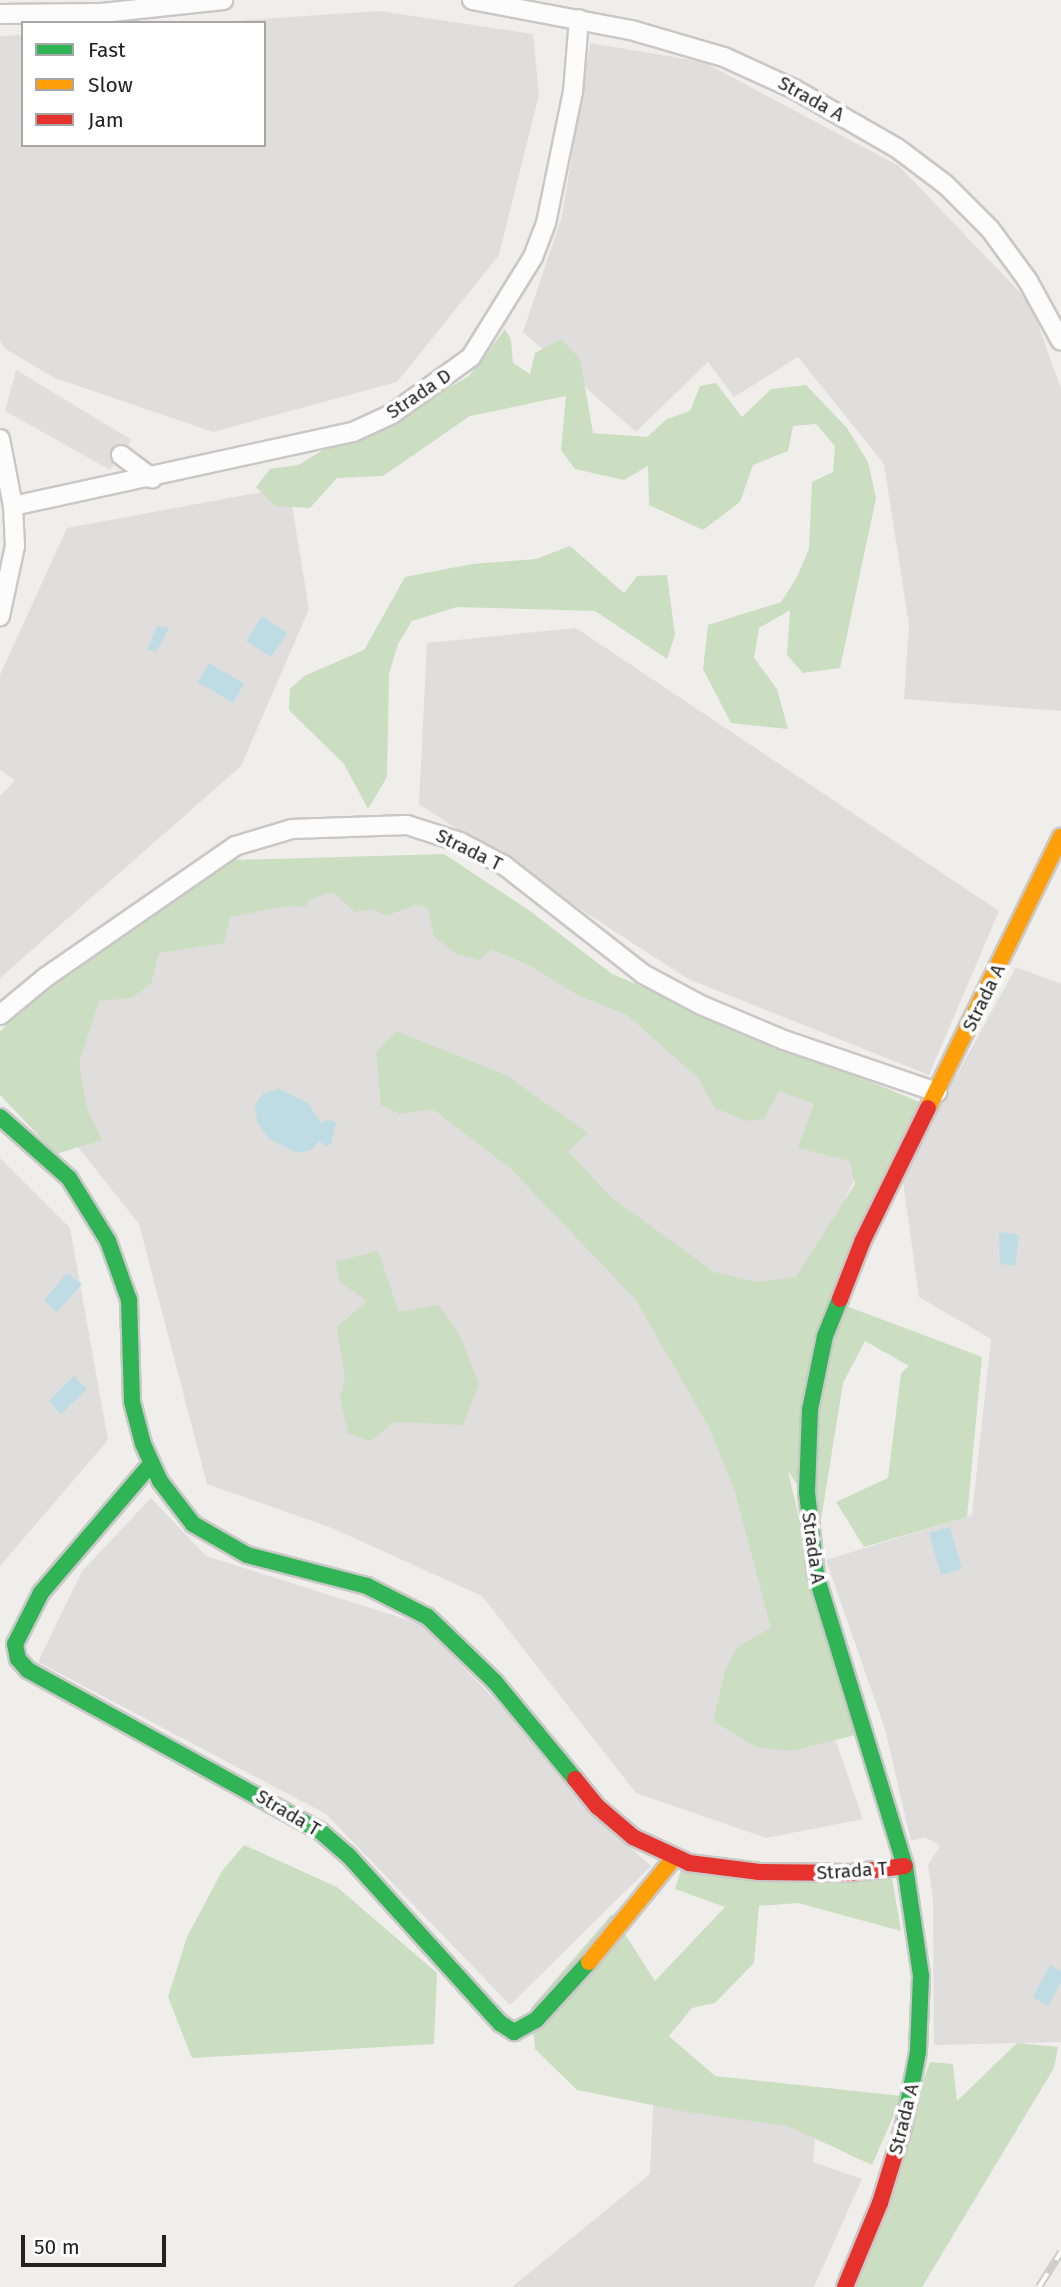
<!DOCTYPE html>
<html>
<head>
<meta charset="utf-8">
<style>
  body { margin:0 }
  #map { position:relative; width:1061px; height:2287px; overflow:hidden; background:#f0eeeb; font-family:"Fira Sans",sans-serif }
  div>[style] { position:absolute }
  .residential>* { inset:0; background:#dfdedc }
  .forest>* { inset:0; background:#cbdec1 }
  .parking>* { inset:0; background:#e0dfde }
  .water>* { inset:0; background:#bfdbe3 }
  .roads { filter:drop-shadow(2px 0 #c9c8c7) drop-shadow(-2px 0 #c9c8c7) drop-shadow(0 2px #c9c8c7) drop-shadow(0 -2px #c9c8c7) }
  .street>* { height:18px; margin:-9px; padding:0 9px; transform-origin:9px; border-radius:9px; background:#fdfcfc }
  .fast>* { height:16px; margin:-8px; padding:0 8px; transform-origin:8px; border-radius:8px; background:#30b455 }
  .slow>* { height:16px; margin:-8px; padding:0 8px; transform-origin:8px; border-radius:8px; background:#ff9f0a }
  .jam>* { height:16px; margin:-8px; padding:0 8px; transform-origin:8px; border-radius:8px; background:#e5322d }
  .rail>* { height:8px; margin-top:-4px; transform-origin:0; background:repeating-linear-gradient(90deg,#fff 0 16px,#ccc 0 32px); box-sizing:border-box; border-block:2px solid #ccc }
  span { translate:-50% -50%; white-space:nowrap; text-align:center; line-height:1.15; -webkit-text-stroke:7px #fff; paint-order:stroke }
  .street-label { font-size:19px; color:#222 }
  .legend { position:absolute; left:21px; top:21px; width:245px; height:126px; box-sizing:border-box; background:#fff; border:2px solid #a7a7a7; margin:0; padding:9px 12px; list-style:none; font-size:21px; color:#222 }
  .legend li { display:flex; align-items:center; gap:14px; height:35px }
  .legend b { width:35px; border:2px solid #a7a7a7 }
  .scale { position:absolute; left:21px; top:2235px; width:145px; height:32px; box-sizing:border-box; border:4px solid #222; border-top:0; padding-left:9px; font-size:21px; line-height:24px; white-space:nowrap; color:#222; -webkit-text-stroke:5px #fff; paint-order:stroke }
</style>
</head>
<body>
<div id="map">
  <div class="residential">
    <div style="clip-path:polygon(379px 11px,533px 34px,539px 95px,499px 255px,397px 382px,213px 432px,55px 378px,4px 348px,0 340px,0 36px,23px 35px,23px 145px,264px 145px,264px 23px,203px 23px)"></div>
    <div style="clip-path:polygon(590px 43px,703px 62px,899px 166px,1031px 304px,1061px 389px,1061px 711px,904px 699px,909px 625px,884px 464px,798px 357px,734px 397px,708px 362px,636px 432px,523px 332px,562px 216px)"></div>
    <div style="clip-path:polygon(289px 487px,309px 609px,241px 766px,0 978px,0 796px,15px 780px,0 770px,0 675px,67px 528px)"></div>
    <div style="clip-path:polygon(576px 628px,999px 911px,929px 1075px,688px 979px,419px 804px,427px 643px)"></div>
    <div style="clip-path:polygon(347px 857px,672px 1028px,887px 1110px,786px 1325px,760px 1400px,795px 1624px,863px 1819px,766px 1838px,636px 1793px,482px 1596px,332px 1528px,207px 1484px,139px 1224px,17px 1070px,220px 886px)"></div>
    <div style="clip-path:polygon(1016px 967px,1061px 984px,1061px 2042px,934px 2045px,933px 1899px,928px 1865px,940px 1846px,925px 1837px,911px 1841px,885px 1729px,826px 1560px,972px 1515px,991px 1339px,919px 1297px,902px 1175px)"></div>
    <div style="clip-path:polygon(0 1158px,70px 1228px,108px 1440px,0 1566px)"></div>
    <div style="clip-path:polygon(151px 1498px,206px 1556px,421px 1624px,500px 1705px,581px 1804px,651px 1866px,510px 2005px,326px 1814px,38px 1662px,82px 1571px)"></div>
    <div style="clip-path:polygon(654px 2089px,817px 2114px,813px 2162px,862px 2179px,814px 2287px,512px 2287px,650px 2174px)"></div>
  </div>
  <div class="forest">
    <div style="clip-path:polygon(505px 329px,511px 340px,513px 363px,530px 374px,535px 353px,561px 339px,580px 359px,593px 433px,647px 437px,667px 419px,690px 411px,700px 386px,716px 383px,742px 417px,771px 389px,806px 385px,847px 428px,868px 462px,876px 498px,840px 668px,803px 673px,787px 655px,790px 610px,759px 628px,754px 658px,777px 689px,788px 729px,731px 723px,703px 669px,708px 625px,781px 602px,796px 579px,809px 549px,812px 482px,833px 472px,835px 446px,816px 424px,793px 426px,788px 451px,753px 465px,740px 502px,703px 530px,649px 505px,648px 466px,624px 480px,575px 469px,561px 450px,566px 396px,470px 416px,383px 476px,337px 478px,310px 508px,275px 506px,256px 487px,270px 469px,298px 465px,325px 449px,364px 437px,469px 376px)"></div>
    <div style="clip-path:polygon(570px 546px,624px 593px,637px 576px,667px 575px,675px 635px,667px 659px,595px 611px,457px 607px,412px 621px,398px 644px,389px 674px,387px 777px,368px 809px,344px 764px,289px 710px,290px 689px,304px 676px,364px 650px,405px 577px,472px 564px,536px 559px)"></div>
    <div style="clip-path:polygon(444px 854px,530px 911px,612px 974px,922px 1103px,830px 1300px,982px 1357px,967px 1517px,864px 1547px,836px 1502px,888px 1478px,901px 1373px,909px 1366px,865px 1341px,843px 1383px,821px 1520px,788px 1471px,835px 1670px,860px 1734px,790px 1751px,756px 1747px,713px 1721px,725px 1671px,737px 1647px,771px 1628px,735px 1492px,708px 1425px,635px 1299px,511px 1169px,433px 1109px,400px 1114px,381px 1105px,376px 1052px,396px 1031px,506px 1075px,588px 1133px,568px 1151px,611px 1197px,714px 1272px,757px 1282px,796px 1277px,855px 1184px,850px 1161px,798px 1148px,814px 1104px,779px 1091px,764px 1119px,747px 1121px,715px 1108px,698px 1078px,626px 1014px,579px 996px,531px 966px,491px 949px,479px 960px,457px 954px,434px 937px,428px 908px,415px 905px,386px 916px,373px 909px,355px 912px,332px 892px,309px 900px,307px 907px,286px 906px,230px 917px,224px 943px,159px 953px,151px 984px,131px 998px,99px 1001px,79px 1063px,87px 1108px,102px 1140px,56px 1154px,0 1095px,0 1032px,28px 1002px,232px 860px)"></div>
    <div style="clip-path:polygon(378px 1251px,399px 1312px,438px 1305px,459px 1333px,479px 1384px,463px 1425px,394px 1422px,371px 1441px,348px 1434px,340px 1398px,345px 1378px,337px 1327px,367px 1301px,340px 1282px,335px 1262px)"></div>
    <div style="clip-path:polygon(244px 1845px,337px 1887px,437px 1973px,434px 2044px,192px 2058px,168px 1997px,187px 1937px,222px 1871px)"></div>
    <div style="clip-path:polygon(681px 1870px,891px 1872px,901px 1931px,798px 1903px,759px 1906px,754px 1963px,715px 2003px,692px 2008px,669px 2036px,715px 2076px,902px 2096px,872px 2165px,788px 2126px,687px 2112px,577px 2090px,535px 2049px,531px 2008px,612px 1914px,655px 1981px,725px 1907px,675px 1889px)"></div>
    <div style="clip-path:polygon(1017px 2043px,1058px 2047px,1054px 2068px,922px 2287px,848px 2287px,930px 2062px,953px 2064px,957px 2101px)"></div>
  </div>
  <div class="parking">
    <div style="clip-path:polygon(16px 370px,132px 440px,110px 470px,5px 411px)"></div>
  </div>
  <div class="water">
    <div style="clip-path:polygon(262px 616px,287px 633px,271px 657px,246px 641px)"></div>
    <div style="clip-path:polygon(157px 626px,169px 628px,156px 652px,147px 649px)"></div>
    <div style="clip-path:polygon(209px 663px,244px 684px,233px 703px,198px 682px)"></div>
    <div style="clip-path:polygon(279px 1089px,308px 1103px,321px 1123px,330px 1119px,336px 1123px,331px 1144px,326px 1146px,319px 1141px,311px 1150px,297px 1153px,268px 1138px,257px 1121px,255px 1105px,263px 1094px)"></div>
    <div style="clip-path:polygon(999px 1232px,1019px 1235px,1015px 1266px,1000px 1264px)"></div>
    <div style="clip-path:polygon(67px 1273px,82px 1284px,57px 1312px,44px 1300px)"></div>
    <div style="clip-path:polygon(74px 1376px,87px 1389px,61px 1414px,49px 1401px)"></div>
    <div style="clip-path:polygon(950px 1527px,962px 1569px,941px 1575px,929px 1533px)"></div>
    <div style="clip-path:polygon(1050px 1965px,1061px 1971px,1061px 1982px,1048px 2006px,1033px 1997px)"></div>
  </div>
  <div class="roads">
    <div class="street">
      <div style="left:472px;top:0;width:162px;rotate:10.7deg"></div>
      <div style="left:631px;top:30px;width:97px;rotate:16.2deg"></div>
      <div style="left:724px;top:57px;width:79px;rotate:24.6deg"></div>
      <div style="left:796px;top:90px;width:116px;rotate:29.9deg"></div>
      <div style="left:897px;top:148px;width:61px;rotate:37.1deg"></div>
      <div style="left:946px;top:185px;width:62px;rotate:45deg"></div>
      <div style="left:990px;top:229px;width:64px;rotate:53.8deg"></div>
      <div style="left:1028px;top:281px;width:68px;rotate:61.2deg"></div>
      <div style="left:0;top:14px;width:102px;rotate:-0.6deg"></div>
      <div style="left:102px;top:13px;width:122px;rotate:-6.1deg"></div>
      <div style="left:0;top:439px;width:68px;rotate:79deg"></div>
      <div style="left:13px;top:506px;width:40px;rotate:87.1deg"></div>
      <div style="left:15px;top:546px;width:72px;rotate:102.1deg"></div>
      <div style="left:121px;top:455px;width:39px;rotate:37deg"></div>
      <div style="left:13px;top:506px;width:348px;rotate:-12.3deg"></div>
      <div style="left:353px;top:432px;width:43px;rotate:-24.8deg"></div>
      <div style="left:392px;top:414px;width:97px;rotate:-35.8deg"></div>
      <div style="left:471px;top:357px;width:118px;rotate:-58.2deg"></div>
      <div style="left:533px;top:257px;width:36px;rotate:-69deg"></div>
      <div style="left:546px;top:223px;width:134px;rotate:-78.4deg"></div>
      <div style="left:573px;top:92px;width:73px;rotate:-85.3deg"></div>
      <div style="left:0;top:1015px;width:60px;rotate:-39.6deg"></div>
      <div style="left:46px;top:977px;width:230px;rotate:-34.7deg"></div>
      <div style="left:235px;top:846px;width:59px;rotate:-16.6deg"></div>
      <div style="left:292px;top:829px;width:115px;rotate:-2deg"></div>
      <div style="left:407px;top:825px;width:56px;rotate:17.8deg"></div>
      <div style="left:460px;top:842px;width:51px;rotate:28.1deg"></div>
      <div style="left:505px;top:866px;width:175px;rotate:38deg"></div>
      <div style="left:643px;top:974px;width:66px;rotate:28.1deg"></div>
      <div style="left:701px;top:1005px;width:90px;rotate:22.9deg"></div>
      <div style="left:784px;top:1040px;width:162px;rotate:18.8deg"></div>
    </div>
    <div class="fast">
      <div style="left:0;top:1117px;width:92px;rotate:41.5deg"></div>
      <div style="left:69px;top:1178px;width:74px;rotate:58.2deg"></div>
      <div style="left:108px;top:1241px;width:63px;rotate:70.4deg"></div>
      <div style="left:129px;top:1300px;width:102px;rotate:88.3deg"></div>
      <div style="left:132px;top:1402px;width:43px;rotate:75.3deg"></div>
      <div style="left:143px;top:1444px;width:41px;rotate:65.3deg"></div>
      <div style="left:160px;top:1481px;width:54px;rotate:52.5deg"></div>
      <div style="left:193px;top:1524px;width:62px;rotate:29.9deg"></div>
      <div style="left:247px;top:1555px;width:124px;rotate:14.5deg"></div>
      <div style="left:367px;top:1586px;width:68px;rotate:26.9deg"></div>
      <div style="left:428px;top:1617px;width:93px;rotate:44.1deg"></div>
      <div style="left:495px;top:1682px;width:126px;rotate:50.5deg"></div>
      <div style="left:840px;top:1299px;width:40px;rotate:112deg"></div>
      <div style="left:825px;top:1336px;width:76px;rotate:101.5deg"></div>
      <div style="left:810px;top:1410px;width:82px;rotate:92.1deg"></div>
      <div style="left:807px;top:1492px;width:83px;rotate:83.8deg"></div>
      <div style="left:816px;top:1575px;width:304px;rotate:73deg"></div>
      <div style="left:905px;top:1866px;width:111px;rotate:81.7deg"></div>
      <div style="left:921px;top:1976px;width:76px;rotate:92.3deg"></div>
      <div style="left:918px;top:2052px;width:74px;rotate:100.9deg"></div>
      <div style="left:151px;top:1464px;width:170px;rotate:130.5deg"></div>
      <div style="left:41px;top:1593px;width:57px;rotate:117deg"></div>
      <div style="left:15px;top:1644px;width:15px;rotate:79deg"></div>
      <div style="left:18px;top:1659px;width:15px;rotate:48deg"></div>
      <div style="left:28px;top:1670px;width:333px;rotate:28.9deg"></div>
      <div style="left:320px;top:1831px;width:37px;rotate:41deg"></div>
      <div style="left:348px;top:1855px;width:227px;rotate:47.9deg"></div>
      <div style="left:500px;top:2023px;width:17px;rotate:33deg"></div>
      <div style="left:514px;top:2032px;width:25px;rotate:-29deg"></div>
      <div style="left:536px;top:2020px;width:79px;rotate:-47.6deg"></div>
    </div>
    <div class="slow">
      <div style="left:928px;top:1108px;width:302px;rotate:-63.9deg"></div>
      <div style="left:589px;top:1962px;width:133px;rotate:-50.8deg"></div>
    </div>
    <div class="jam">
      <div style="left:840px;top:1299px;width:63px;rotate:-68.7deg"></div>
      <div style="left:863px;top:1240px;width:147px;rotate:-63.8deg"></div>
      <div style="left:575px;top:1779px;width:36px;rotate:51deg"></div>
      <div style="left:598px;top:1807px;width:46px;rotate:40.6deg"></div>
      <div style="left:633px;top:1837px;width:62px;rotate:24.9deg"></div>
      <div style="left:689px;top:1863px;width:71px;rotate:7.3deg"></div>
      <div style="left:759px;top:1872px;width:92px;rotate:0.6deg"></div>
      <div style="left:851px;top:1873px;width:54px;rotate:-7.4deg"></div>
      <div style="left:845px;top:2287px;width:91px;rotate:-67.4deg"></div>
      <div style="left:880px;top:2203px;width:82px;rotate:-72.9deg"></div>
    </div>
  </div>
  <div class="rail">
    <div style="left:1039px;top:2287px;width:41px;rotate:-57.8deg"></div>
  </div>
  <div class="street-label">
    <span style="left:811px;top:99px;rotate:29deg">Strada A</span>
    <span style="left:419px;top:394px;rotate:-34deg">Strada D</span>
    <span style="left:469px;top:850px;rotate:26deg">Strada T</span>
    <span style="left:984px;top:998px;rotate:-64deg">Strada A</span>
    <span style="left:813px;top:1548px;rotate:82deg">Strada A</span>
    <span style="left:288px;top:1813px;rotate:31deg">Strada T</span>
    <span style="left:852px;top:1871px;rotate:-4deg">Strada T</span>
    <span style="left:904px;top:2119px;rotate:-76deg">Strada A</span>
  </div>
  <ul class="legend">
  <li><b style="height:9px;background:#30b455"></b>Fast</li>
  <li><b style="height:9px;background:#ff9f0a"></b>Slow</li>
  <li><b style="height:9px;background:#e5322d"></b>Jam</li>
  </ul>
  <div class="scale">50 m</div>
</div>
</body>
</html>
